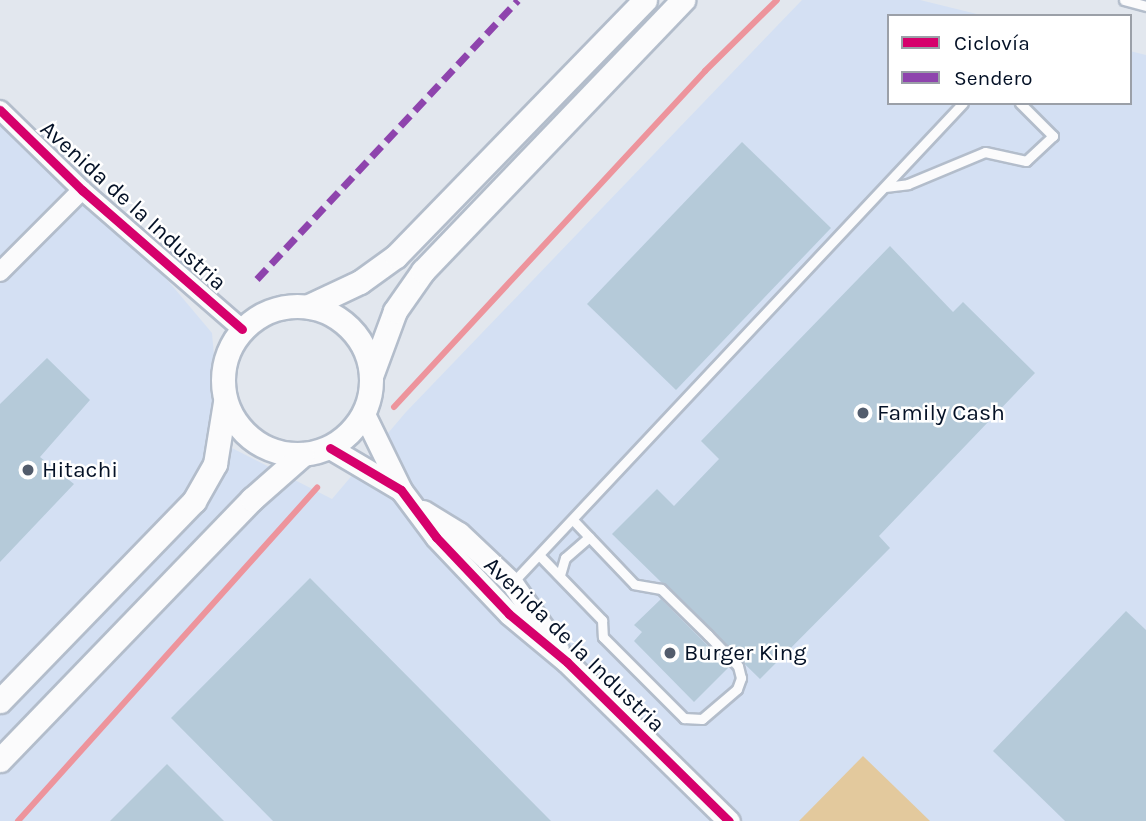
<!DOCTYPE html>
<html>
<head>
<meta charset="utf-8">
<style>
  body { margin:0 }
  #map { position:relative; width:1146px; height:821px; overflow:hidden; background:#e2e7ee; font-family:Karla,sans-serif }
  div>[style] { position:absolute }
  .built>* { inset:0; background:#d4e0f3 }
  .green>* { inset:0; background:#e3c99d }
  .stream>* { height:6px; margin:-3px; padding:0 3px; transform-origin:3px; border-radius:3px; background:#ed949c }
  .building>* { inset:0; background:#b5cad9 }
  .roads { filter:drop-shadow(2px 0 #b3bdcb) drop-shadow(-2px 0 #b3bdcb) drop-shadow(0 2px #b3bdcb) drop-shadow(0 -2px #b3bdcb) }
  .service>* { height:9px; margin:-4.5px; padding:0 4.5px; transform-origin:4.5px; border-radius:4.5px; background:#fbfbfc }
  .minor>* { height:18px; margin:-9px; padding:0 9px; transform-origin:9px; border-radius:9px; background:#fbfbfc }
  .tertiary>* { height:21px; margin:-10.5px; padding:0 10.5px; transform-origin:10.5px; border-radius:10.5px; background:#fbfbfc }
  .secondary>* { height:23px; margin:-11.5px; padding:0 11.5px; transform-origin:11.5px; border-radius:11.5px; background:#fbfbfc }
  .secondary>.ring { margin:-11.5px; padding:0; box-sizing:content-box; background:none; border:23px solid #fbfbfc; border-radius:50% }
  .quiet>* { height:7px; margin-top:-3.5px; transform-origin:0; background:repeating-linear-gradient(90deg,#8e44ad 0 14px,transparent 0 21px) }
  .cycleway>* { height:9px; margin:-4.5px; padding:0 4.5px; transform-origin:4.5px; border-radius:4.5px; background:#d6006c }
  .dots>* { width:19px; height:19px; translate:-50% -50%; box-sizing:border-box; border:4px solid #fff; border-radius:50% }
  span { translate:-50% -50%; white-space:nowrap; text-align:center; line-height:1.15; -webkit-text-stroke:5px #fff; paint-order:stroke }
  .street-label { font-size:23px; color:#041126 }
  .poi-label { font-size:23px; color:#041126 }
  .left { translate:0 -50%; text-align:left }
  .legend { position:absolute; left:887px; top:14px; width:245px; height:91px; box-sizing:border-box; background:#fff; border:2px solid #9ba0a8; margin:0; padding:9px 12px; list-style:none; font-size:21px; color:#041126 }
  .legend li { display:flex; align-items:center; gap:14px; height:35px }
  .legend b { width:35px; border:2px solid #9ba0a8 }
</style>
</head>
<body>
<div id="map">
  <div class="built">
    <div style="clip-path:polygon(802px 0,920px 0,985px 16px,889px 16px,889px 103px,1130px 103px,1130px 51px,1146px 55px,1146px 821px,0 821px,0 117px,164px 276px,212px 333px,222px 443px,332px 499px,406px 412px)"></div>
  </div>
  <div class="green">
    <div style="clip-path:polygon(863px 756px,930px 821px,799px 821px)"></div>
  </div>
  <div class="stream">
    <div style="left:394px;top:407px;width:458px;rotate:-47.2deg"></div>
    <div style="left:705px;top:71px;width:101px;rotate:-44.6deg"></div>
    <div style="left:18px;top:821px;width:448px;rotate:-48.1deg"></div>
  </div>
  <div class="building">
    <div style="clip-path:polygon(742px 142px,831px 228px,676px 390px,587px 304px)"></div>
    <div style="clip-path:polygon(890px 246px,953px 312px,963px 302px,1035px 373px,879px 536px,890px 548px,760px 679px,612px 534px,657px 489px,674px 506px,719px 459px,701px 441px)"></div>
    <div style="clip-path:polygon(47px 358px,90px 400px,40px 457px,74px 484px,0 562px,0 404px)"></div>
    <div style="clip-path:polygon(310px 578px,551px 821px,273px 821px,171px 718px)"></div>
    <div style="clip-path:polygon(661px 599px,729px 667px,694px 702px,634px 641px,642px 632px,634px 625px)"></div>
    <div style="clip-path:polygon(1126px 611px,1146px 630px,1146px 821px,1065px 821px,993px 751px)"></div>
    <div style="clip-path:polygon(167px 764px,224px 821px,110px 821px)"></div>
  </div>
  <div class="roads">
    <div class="service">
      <div style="left:1124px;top:0;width:23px;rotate:15deg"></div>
      <div style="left:885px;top:187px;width:23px;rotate:-7deg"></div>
      <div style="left:908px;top:184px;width:83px;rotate:-22.6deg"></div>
      <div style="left:985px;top:152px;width:42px;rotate:12.4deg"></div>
      <div style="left:1026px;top:161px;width:37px;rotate:-43deg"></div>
      <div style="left:1053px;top:136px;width:47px;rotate:-135deg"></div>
      <div style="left:539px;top:555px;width:91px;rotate:45.9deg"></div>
      <div style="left:602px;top:620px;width:17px;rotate:87deg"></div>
      <div style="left:603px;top:637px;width:115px;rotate:45deg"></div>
      <div style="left:684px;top:718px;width:18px;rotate:3deg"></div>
      <div style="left:702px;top:719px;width:46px;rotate:-40.6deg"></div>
      <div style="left:737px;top:689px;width:12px;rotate:-70deg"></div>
      <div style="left:741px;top:678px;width:12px;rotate:-104deg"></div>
      <div style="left:738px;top:666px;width:43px;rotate:-134.1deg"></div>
      <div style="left:708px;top:635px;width:66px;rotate:-135.6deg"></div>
      <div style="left:661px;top:589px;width:27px;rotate:-170deg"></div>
      <div style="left:634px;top:584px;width:88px;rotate:-133.6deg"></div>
      <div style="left:560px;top:575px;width:18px;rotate:-74deg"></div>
      <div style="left:565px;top:558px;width:32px;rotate:-41deg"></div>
      <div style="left:513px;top:582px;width:657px;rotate:-46.79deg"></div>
    </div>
    <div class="minor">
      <div style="left:0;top:110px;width:115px;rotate:44.3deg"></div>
      <div style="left:82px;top:190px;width:212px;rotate:41deg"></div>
      <div style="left:0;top:272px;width:116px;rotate:-45deg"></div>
    </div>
    <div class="tertiary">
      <div style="left:364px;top:414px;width:85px;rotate:64deg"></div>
      <div style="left:330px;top:448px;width:82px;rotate:30.6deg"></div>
      <div style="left:401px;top:490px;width:59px;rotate:53.3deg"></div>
      <div style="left:436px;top:537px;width:106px;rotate:46.5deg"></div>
      <div style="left:509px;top:614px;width:75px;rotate:39.6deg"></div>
      <div style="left:567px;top:662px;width:227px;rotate:44.5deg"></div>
      <div style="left:423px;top:511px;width:42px;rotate:31.4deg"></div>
      <div style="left:459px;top:533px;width:73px;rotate:43.3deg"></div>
      <div style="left:512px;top:583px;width:80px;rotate:55.1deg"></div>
    </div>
    <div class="secondary">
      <div class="ring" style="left:223px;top:306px;width:125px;height:125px"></div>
      <div style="left:309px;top:306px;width:56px;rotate:-25.2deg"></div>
      <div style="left:360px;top:282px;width:44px;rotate:-35.8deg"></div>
      <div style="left:396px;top:256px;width:357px;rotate:-45.8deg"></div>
      <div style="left:371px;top:376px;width:69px;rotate:-69.7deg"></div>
      <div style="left:395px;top:311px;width:49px;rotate:-55deg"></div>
      <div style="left:423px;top:271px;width:376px;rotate:-46.2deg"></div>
      <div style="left:0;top:701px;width:279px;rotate:-45.9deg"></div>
      <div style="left:194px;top:501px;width:43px;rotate:-60.4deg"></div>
      <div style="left:215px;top:464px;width:63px;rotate:-80.8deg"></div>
      <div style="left:0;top:760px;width:363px;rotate:-46deg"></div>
      <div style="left:252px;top:499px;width:67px;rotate:-41.3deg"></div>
    </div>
  </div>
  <div class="quiet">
    <div style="left:257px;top:279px;width:382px;rotate:-46.9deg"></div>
  </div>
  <div class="cycleway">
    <div style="left:0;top:110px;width:115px;rotate:44.3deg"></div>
    <div style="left:82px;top:190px;width:212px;rotate:41deg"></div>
    <div style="left:330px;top:448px;width:82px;rotate:30.6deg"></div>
    <div style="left:401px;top:490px;width:59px;rotate:53.3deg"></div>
    <div style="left:436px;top:537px;width:106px;rotate:46.5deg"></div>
    <div style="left:509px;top:614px;width:75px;rotate:39.6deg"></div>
    <div style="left:567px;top:662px;width:227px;rotate:44.5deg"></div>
  </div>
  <div class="dots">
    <div style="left:863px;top:413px;background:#525c6c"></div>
    <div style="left:28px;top:470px;background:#525c6c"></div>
    <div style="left:670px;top:653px;background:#525c6c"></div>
  </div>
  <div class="street-label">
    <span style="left:133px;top:206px;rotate:42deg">Avenida de la Industria</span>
    <span style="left:574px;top:645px;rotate:44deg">Avenida de la Industria</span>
  </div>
  <div class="poi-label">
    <span class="left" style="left:877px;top:413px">Family Cash</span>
    <span class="left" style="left:42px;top:470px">Hitachi</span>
    <span class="left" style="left:684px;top:653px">Burger King</span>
  </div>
  <ul class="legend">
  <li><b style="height:9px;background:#d6006c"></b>Ciclovía</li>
  <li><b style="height:9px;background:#8e44ad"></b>Sendero</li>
  </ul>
</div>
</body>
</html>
